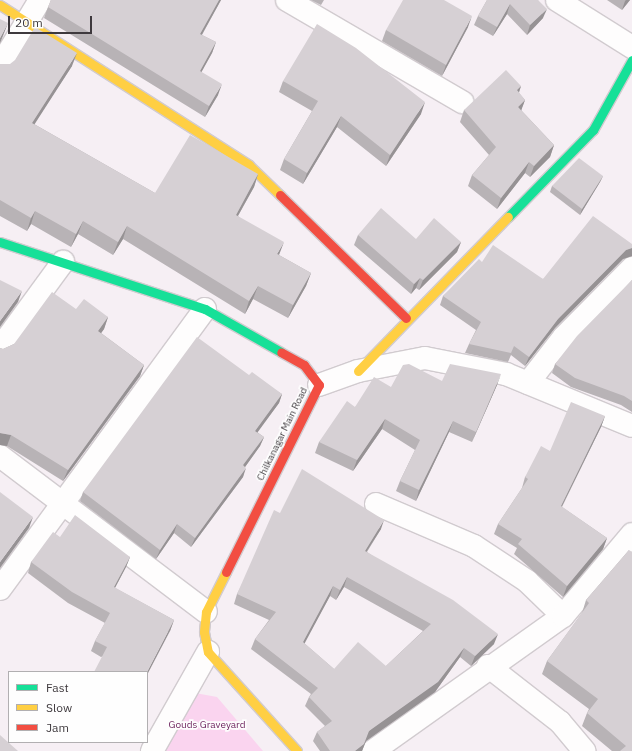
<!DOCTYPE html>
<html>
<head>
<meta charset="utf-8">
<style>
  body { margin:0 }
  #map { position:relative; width:632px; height:751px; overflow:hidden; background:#f6eff4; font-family:"IBM Plex Sans",sans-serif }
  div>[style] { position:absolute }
  .green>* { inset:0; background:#fad4ef }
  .roads { filter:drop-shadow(1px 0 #d1cbcf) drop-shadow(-1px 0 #d1cbcf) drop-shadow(0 1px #d1cbcf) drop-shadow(0 -1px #d1cbcf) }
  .street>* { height:22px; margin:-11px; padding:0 11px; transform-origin:11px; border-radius:11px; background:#fefdfd }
  .fast>* { height:9px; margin:-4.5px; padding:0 4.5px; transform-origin:4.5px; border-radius:4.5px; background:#16e098 }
  .slow>* { height:9px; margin:-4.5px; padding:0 4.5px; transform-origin:4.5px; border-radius:4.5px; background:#ffcf43 }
  .jam>* { height:9px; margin:-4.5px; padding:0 4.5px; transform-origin:4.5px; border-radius:4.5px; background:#f24e42 }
  .wall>* { inset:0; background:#b8b3b6 }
  .shaded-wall>* { inset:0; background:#969294 }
  .building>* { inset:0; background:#d6d0d4 }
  span { translate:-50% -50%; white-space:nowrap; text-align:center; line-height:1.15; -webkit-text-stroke:3.5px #fefefe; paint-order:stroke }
  .street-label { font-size:10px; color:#3e393d }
  .park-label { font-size:10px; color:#6b1f5b }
  .legend { position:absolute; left:8px; top:671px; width:140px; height:72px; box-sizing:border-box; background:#fefefe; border:1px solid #b1afb1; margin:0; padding:5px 7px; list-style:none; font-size:12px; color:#3e393d }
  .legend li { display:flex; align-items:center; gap:8px; height:20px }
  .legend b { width:20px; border:1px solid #b1afb1 }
  .scale { position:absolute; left:8px; top:16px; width:84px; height:18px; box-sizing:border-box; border:2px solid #3e393d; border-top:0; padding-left:5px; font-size:12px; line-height:14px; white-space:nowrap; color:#3e393d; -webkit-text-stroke:3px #fefefe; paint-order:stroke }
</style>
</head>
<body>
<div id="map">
  <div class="green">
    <div style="clip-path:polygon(195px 693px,217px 697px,263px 751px,164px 751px)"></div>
  </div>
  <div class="roads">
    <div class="street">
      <div style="left:287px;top:0;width:203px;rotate:30.2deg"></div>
      <div style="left:557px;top:0;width:89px;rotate:32.1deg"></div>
      <div style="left:0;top:66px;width:77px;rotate:-58.8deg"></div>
      <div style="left:0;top:348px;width:107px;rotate:-53.8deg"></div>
      <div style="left:528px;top:383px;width:58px;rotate:-52deg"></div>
      <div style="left:564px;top:337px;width:97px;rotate:-45.4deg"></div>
      <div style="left:319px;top:385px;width:41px;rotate:-19.7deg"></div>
      <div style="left:358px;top:371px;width:68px;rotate:-11deg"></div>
      <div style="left:425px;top:358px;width:83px;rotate:11.2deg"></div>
      <div style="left:506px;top:374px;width:136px;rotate:22.4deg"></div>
      <div style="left:0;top:456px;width:258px;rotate:37.1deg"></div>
      <div style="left:376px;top:504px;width:107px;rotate:23.2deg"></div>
      <div style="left:474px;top:546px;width:64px;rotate:33.4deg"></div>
      <div style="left:527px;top:581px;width:50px;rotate:44.2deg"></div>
      <div style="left:0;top:589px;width:347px;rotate:-53.8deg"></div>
      <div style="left:488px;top:666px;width:91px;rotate:37.9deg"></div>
      <div style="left:560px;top:722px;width:38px;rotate:50deg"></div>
      <div style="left:152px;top:751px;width:114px;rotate:-60.5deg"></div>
      <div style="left:373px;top:751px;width:233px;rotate:-35.4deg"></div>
      <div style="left:563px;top:616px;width:107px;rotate:-49.9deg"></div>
    </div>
    <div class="fast">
      <div style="left:508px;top:217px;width:122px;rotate:-45.7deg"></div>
      <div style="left:593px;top:130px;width:80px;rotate:-60.9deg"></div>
      <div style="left:0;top:242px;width:216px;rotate:18.1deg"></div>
      <div style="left:205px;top:309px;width:87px;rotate:29.5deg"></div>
    </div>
    <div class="slow">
      <div style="left:0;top:5px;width:296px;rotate:32.7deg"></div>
      <div style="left:249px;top:165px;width:43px;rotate:44.1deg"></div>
      <div style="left:358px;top:371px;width:215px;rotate:-45.8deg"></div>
      <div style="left:226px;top:572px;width:45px;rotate:116.6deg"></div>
      <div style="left:206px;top:612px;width:20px;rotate:96deg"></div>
      <div style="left:204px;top:632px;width:20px;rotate:79deg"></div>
      <div style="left:208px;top:652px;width:133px;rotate:48deg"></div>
    </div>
    <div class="jam">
      <div style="left:280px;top:195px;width:176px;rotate:44.3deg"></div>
      <div style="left:226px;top:572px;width:209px;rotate:-63.6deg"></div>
      <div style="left:319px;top:385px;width:25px;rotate:-127deg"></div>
      <div style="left:304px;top:365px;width:26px;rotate:-151deg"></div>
    </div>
  </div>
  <div class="wall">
    <div style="clip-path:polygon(51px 0,221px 0,202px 35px,216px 42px,212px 53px,201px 72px,218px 95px,205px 117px,44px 18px,48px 7px)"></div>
    <div style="clip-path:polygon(311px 0,324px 0,321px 5px)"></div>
    <div style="clip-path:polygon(487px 0,538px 0,543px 18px,527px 35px,507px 14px,493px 36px,474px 25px,478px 16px)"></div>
    <div style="clip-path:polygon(607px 0,630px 0,622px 10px)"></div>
    <div style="clip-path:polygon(468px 27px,442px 76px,382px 41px,386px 30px)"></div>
    <div style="clip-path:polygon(0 64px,72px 66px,34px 124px,155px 193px,258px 174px,254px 187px,238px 216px,279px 255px,311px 273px,306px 286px,288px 318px,253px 299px,245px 314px,123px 239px,113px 255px,78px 234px,71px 247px,31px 224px,27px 231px,0 216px)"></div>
    <div style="clip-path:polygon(283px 81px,421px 114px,386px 166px,337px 127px,303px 184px,280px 170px,284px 159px,312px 111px,279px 92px)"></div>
    <div style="clip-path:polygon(521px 86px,519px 93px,525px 100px,521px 110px,554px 145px,550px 157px,530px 177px,525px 173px,497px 209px,468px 186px,472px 175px,489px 155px,460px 122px,464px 110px)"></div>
    <div style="clip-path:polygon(603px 176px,600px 182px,580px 215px,550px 192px,552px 186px)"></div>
    <div style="clip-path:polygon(358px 235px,416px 239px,461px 242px,457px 252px,419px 290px,416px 288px,411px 294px,354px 245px)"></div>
    <div style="clip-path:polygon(632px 244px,632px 256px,623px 259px,555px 328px,525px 366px,511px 355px,508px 362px,465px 353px,469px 344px,476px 330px,440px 305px,443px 296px,482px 262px,543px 279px)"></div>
    <div style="clip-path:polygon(632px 280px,632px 412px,621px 405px,571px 387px,552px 373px,555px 364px)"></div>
    <div style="clip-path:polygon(76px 309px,108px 317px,104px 329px,101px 333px,144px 365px,140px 376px,63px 481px,7px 446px,0 445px,0 348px,3px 349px,14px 344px)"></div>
    <div style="clip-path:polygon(249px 375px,282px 394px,279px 403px,257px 432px,264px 437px,260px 446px,245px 467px,243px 477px,191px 547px,174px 533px,156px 559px,80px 501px,83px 492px)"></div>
    <div style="clip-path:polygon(442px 381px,497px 385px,472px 442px,449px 432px,416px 501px,396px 491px,400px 481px,415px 450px,382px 429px,353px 471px,315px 453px,319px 442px,355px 407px,391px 387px)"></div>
    <div style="clip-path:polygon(605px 416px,601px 427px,562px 507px,607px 538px,603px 549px,563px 597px,514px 554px,517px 548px,494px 534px,498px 524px,522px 488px,525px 477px,550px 451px)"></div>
    <div style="clip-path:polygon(evenodd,280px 513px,381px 529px,367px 552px,494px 644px,471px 666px,460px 657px,435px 692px,366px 741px,362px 751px,320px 751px,313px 741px,317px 732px,325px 726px,305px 706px,309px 697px,311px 694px,251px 649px,255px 639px,269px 620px,234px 604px,237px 594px,280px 513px,344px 587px,423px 631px,386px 666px,334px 669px,304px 643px,330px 596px,336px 600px,344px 587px)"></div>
    <div style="clip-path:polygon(60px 537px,130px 557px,126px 567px,115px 588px,174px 620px,170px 631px,101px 657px,91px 651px,95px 641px,105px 623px,68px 603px,28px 573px,31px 562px)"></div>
    <div style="clip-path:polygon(629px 550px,632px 751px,612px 751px,582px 726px,587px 713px,589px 709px,542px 674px,547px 661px,582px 613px,586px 600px)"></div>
  </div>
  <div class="shaded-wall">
    <div style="clip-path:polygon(219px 0,221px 0,196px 45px,200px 34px)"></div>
    <div style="clip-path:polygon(626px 0,630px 0,622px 10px,625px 1px)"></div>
    <div style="clip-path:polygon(510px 4px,507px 14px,493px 36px,497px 27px)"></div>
    <div style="clip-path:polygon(547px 9px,543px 18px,527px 35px,530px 25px)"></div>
    <div style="clip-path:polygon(472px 16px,468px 27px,442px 76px,446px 65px)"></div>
    <div style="clip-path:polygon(8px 23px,3px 36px,0 43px,0 38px)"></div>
    <div style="clip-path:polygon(216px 42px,212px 53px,196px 82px,200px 71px)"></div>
    <div style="clip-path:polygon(77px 53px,72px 66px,27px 136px,32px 123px)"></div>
    <div style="clip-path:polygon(222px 84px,218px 95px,205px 117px,209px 106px)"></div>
    <div style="clip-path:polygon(521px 86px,517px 97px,517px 90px)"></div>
    <div style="clip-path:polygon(525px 100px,521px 111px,518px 107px)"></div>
    <div style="clip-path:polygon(425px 102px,421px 114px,386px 166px,390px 155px)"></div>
    <div style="clip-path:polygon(341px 116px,337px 127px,303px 184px,307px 173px)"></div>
    <div style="clip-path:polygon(554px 145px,550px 157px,530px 177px,534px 166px)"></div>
    <div style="clip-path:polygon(529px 162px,525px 173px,497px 209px,501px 198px)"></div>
    <div style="clip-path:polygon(258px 174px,254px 187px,231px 228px,236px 215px)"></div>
    <div style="clip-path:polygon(603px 176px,600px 182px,580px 215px,582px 209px)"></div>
    <div style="clip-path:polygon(35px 211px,31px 224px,27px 231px,31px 218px)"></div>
    <div style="clip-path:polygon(83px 221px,78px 234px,71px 247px,76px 234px)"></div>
    <div style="clip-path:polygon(127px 226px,123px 239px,113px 255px,118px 242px)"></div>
    <div style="clip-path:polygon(284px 242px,279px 255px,277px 254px)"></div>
    <div style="clip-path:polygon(461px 242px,457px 252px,419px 290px,423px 280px)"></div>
    <div style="clip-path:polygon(632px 248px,632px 256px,623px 259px,555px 328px,525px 366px,529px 357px,558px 319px,626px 250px)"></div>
    <div style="clip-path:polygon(311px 273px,306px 286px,288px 318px,293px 305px)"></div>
    <div style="clip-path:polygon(420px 278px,416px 288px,411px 294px,414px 284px)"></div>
    <div style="clip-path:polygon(258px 286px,253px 299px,245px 314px,249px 301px)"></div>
    <div style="clip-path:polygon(22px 291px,18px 302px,0 327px,0 321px)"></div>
    <div style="clip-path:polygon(108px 317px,104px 329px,94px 343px,98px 331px)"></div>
    <div style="clip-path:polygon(144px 365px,140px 376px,63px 481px,68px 470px)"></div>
    <div style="clip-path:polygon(501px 374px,497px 385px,472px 442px,476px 432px)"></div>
    <div style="clip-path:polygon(282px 394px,279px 403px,252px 440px,255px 431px)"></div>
    <div style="clip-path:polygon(605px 416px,601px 427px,557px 516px,561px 506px)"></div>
    <div style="clip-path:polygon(385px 419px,382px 429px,353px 471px,357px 460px)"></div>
    <div style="clip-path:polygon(453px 421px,449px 432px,416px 501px,419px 490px)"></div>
    <div style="clip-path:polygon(0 433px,11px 435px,7px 446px,0 445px)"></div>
    <div style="clip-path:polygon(264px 437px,260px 446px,240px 474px,243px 465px)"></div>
    <div style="clip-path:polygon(246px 468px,243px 477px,191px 547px,195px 538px)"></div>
    <div style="clip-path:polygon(33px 517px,29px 528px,0 568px,0 562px)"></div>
    <div style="clip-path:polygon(384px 520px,381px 529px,361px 560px,365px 551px)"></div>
    <div style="clip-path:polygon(177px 524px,174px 533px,156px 559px,160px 550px)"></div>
    <div style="clip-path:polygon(607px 538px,603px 549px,563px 597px,567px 586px)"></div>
    <div style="clip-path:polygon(130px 557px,126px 567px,110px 597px,114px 587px)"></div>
    <div style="clip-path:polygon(347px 577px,344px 587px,336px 600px,340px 590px)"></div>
    <div style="clip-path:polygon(333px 586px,330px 596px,300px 652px,303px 642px)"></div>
    <div style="clip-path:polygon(174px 620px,170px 631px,147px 675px,147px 672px)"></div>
    <div style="clip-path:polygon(498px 634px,494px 644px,471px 666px,475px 656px)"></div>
    <div style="clip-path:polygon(464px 648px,460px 657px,435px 692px,366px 741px,362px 751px,355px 751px,369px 731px)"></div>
  </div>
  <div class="building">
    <div style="clip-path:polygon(51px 0,219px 0,200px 34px,216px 42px,200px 71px,222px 84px,209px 106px,48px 7px)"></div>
    <div style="clip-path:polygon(403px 0,444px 0,472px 16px,446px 65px,386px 30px)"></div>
    <div style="clip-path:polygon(487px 0,538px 0,547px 9px,530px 25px,510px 4px,497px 27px,478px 16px)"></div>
    <div style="clip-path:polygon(0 19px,8px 23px,0 38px)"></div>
    <div style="clip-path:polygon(317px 24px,356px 48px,425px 102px,390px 155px,341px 116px,307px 173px,284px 159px,318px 101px,283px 81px)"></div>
    <div style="clip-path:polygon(35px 27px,77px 53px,32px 123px,155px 193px,190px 135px,258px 174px,236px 215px,284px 242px,277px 254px,311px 273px,293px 305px,258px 286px,249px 301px,127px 226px,118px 242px,83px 221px,76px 234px,35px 211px,31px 218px,0 200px,0 64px,10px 64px,15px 60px)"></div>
    <div style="clip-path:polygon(506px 70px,521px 86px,517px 90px,525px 100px,518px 107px,554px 145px,534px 166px,529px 162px,501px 198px,472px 175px,496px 147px,464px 110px)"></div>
    <div style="clip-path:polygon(579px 158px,603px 176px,582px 209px,552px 186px)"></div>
    <div style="clip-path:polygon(381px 208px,416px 239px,434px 218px,461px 242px,423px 280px,420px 278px,414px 284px,358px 235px)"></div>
    <div style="clip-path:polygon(593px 216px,632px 244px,632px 248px,626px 250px,558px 319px,529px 357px,514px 346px,511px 353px,469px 344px,481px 322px,443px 296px,479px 259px,482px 262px,493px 245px,543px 279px)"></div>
    <div style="clip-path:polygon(0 280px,22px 291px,0 321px)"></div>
    <div style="clip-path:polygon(632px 280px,632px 401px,624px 396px,575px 378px,555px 364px,577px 336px)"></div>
    <div style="clip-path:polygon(52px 292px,76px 309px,84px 299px,108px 317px,98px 331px,144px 365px,68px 470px,11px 435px,0 433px,0 348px,3px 349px,14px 344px)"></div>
    <div style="clip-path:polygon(197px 337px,249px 375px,252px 372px,282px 394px,255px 431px,264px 437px,243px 465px,246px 468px,195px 538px,177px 524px,160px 550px,83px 492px)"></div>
    <div style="clip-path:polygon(409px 364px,442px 381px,450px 364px,501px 374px,476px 432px,453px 421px,419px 490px,400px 481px,420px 440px,385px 419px,357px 460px,319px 442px,347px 401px,355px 407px,374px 377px,391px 387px,403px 365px)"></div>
    <div style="clip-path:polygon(571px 402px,605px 416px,561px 506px,607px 538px,567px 586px,518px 544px,522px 539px,498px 524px,528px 479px,525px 477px,541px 446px,550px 451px)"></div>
    <div style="clip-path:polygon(evenodd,302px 469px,384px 520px,365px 551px,453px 600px,498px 634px,475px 656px,464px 648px,438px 682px,369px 731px,364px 744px,355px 751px,330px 751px,317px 732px,332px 721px,309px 697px,318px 688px,255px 639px,276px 612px,237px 594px,274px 510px,280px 513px,302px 469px,347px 577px,431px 624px,386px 666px,358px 642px,334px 669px,303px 642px,333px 586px,340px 590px,347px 577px)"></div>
    <div style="clip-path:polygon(0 492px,33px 517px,0 562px)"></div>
    <div style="clip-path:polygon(75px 515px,130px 557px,114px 587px,174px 620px,147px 672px,94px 672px,107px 647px,95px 641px,110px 613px,72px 592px,31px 562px,53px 532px,60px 537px)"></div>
    <div style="clip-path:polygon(629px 550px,632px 552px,632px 751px,620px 751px,626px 746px,587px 713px,598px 699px,547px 661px,589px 603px,586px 600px)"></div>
    <div style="clip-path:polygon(0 735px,18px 751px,0 751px)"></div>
  </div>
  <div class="street-label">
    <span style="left:282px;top:434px;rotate:-64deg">Chilkanagar Main Road</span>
  </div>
  <div class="park-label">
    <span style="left:207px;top:725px">Gouds Graveyard</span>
  </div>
  <ul class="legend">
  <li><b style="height:5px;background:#16e098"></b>Fast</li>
  <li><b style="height:5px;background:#ffcf43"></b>Slow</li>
  <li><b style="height:5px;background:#f24e42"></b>Jam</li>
  </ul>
  <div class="scale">20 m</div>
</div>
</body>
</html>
